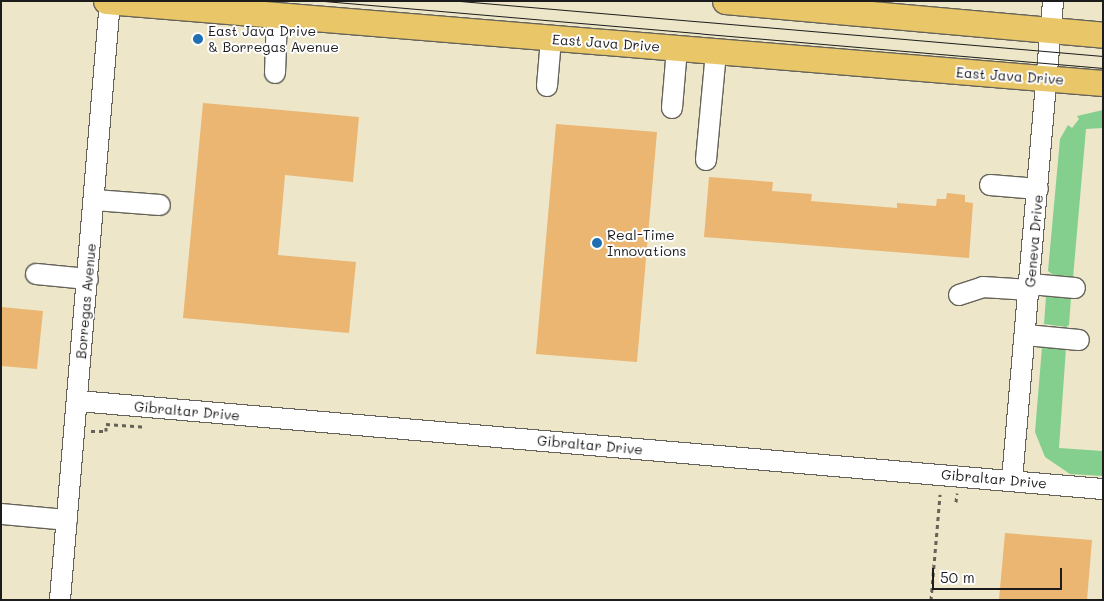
<!DOCTYPE html>
<html>
<head>
<meta charset="utf-8">
<style>
  body { margin:0 }
  #map { position:relative; width:1104px; height:601px; overflow:hidden; background:#ede6c9; font-family:Mali,sans-serif }
  div>[style] { position:absolute }
  .green>* { inset:0; background:#84cf8d }
  .building>* { inset:0; background:#eab672 }
  .path>* { height:3px; margin-top:-1.5px; transform-origin:0; background:repeating-linear-gradient(90deg,#656359 0 4px,transparent 0 8px) }
  .roads { filter:drop-shadow(1px 0 #656359) drop-shadow(-1px 0 #656359) drop-shadow(0 1px #656359) drop-shadow(0 -1px #656359) }
  .minor>* { height:20px; margin:-10px; padding:0 10px; transform-origin:10px; border-radius:10px; background:#fff }
  .major>* { height:25px; margin:-12.5px; padding:0 12.5px; transform-origin:12.5px; border-radius:12.5px; background:#e9c769 }
  .tram>* { height:1px; margin:-0.5px; padding:0 0.5px; transform-origin:0.5px; border-radius:0.5px; background:#1c1c1c }
  .dots>* { width:14px; height:14px; translate:-50% -50%; box-sizing:border-box; border:2px solid #fff; border-radius:50% }
  span { translate:-50% -50%; white-space:nowrap; text-align:center; line-height:1.15; -webkit-text-stroke:4px #fff; paint-order:stroke }
  .poi-label { font-size:14px; color:#1c1c1c }
  .left { translate:0 -50%; text-align:left }
  .street-label { font-size:14px; color:#1c1c1c }
  .frame { position:absolute; inset:0; border:2px solid #1c1c1c; pointer-events:none }
  .scale { position:absolute; left:932px; top:568px; width:130px; height:22px; box-sizing:border-box; border:2px solid #1c1c1c; border-top:0; padding-left:6px; font-size:15px; line-height:18px; white-space:nowrap; color:#1c1c1c; -webkit-text-stroke:4px #fff; paint-order:stroke }
</style>
</head>
<body>
<div id="map">
  <div class="green">
    <div style="clip-path:polygon(1103px 110px,1103px 128px,1086px 129px,1073px 278px,1055px 276px,1048px 271px,1060px 139px,1068px 125px,1072px 128px,1079px 119px,1077px 116px)"></div>
    <div style="clip-path:polygon(1053px 295px,1071px 298px,1069px 325px,1066px 327px,1044px 324px,1046px 297px)"></div>
    <div style="clip-path:polygon(1042px 347px,1066px 348px,1059px 448px,1103px 451px,1103px 476px,1070px 474px,1045px 457px,1035px 432px)"></div>
  </div>
  <div class="building">
    <div style="clip-path:polygon(203px 103px,359px 117px,353px 182px,285px 175px,278px 255px,356px 262px,349px 333px,183px 318px)"></div>
    <div style="clip-path:polygon(556px 124px,657px 132px,637px 362px,536px 354px)"></div>
    <div style="clip-path:polygon(709px 177px,773px 182px,772px 191px,812px 194px,811px 201px,897px 208px,897px 203px,936px 206px,937px 199px,946px 199px,947px 193px,965px 195px,965px 202px,973px 203px,969px 258px,704px 237px)"></div>
    <div style="clip-path:polygon(1px 307px,43px 311px,37px 369px,1px 366px)"></div>
    <div style="clip-path:polygon(1005px 533px,1092px 540px,1087px 600px,999px 600px)"></div>
  </div>
  <div class="path">
    <div style="left:106px;top:424px;width:39px;rotate:4deg"></div>
    <div style="left:91px;top:431px;width:15px"></div>
    <div style="left:106px;top:431px;width:7px;rotate:-90deg"></div>
    <div style="left:956px;top:502px;width:9px;rotate:-84deg"></div>
    <div style="left:931px;top:600px;width:106px;rotate:-85.1deg"></div>
  </div>
  <div class="roads">
    <div class="minor">
      <div style="left:275px;top:73px;width:57px;rotate:-88deg"></div>
      <div style="left:547px;top:86px;width:47px;rotate:-85.1deg"></div>
      <div style="left:672px;top:108px;width:60px;rotate:-85.2deg"></div>
      <div style="left:706px;top:160px;width:108px;rotate:-84.7deg"></div>
      <div style="left:990px;top:185px;width:48px;rotate:4.8deg"></div>
      <div style="left:95px;top:200px;width:65px;rotate:4.4deg"></div>
      <div style="left:36px;top:274px;width:52px;rotate:5.5deg"></div>
      <div style="left:1030px;top:284px;width:45px;rotate:5.1deg"></div>
      <div style="left:959px;top:295px;width:25px;rotate:-18deg"></div>
      <div style="left:983px;top:287px;width:47px;rotate:3.7deg"></div>
      <div style="left:1026px;top:335px;width:53px;rotate:5.4deg"></div>
      <div style="left:78px;top:401px;width:1029px;rotate:4.91deg"></div>
      <div style="left:1012px;top:480px;width:481px;rotate:-85.1deg"></div>
      <div style="left:1px;top:514px;width:66px;rotate:5.2deg"></div>
      <div style="left:60px;top:600px;width:601px;rotate:-85.23deg"></div>
    </div>
    <div class="major">
      <div style="left:106px;top:1px;width:1000px;rotate:4.7deg"></div>
      <div style="left:725px;top:1px;width:380px;rotate:5.1deg"></div>
    </div>
  </div>
  <div class="tram">
    <div style="left:324px;top:1px;width:782px;rotate:4.92deg"></div>
    <div style="left:460px;top:1px;width:645px;rotate:4.89deg"></div>
  </div>
  <div class="dots">
    <div style="left:198px;top:39px;background:#1f6fb2"></div>
    <div style="left:597px;top:243px;background:#1f6fb2"></div>
  </div>
  <div class="poi-label">
    <span class="left" style="left:208px;top:39px">East Java Drive<br>&amp; Borregas Avenue</span>
    <span class="left" style="left:607px;top:243px">Real-Time<br>Innovations</span>
  </div>
  <div class="street-label">
    <span style="left:606px;top:43px;rotate:4deg">East Java Drive</span>
    <span style="left:1010px;top:76px;rotate:4deg">East Java Drive</span>
    <span style="left:1034px;top:241px;rotate:-85deg">Geneva Drive</span>
    <span style="left:86px;top:301px;rotate:-85deg">Borregas Avenue</span>
    <span style="left:187px;top:411px;rotate:5deg">Gibraltar Drive</span>
    <span style="left:590px;top:445px;rotate:5deg">Gibraltar Drive</span>
    <span style="left:994px;top:479px;rotate:5deg">Gibraltar Drive</span>
  </div>
  <div class="frame"></div>
  <div class="scale">50 m</div>
</div>
</body>
</html>
